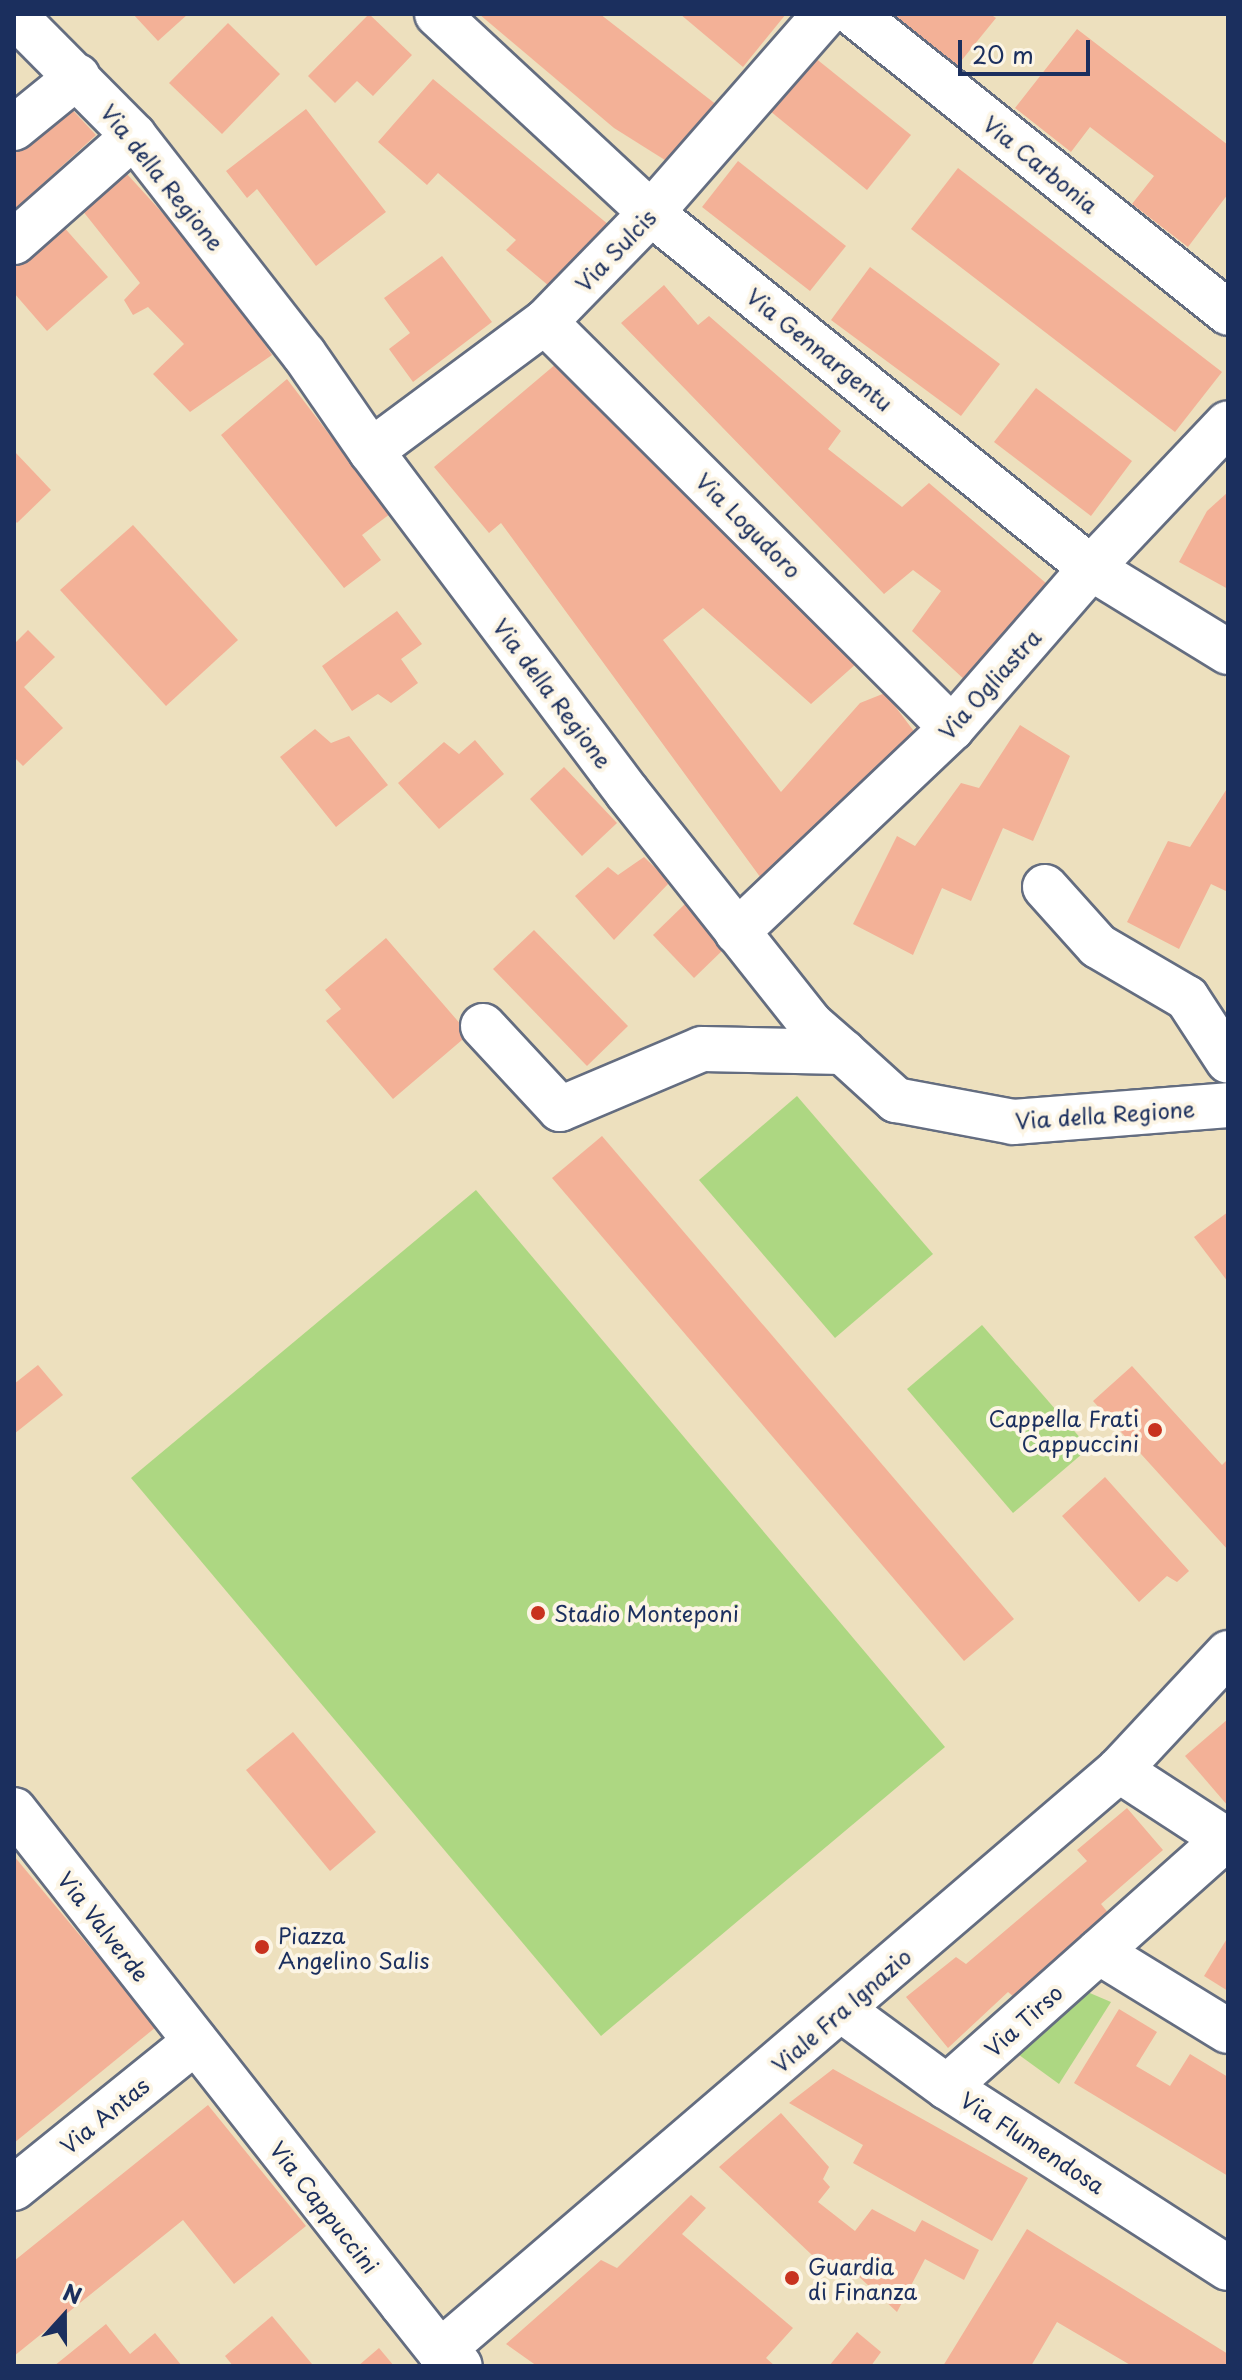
<!DOCTYPE html>
<html>
<head>
<meta charset="utf-8">
<style>
  body { margin:0 }
  #map { position:relative; width:1242px; height:2380px; overflow:hidden; background:#ede0be; font-family:"Playpen Sans",sans-serif }
  div>[style] { position:absolute }
  .green>* { inset:0; background:#add782 }
  .building>* { inset:0; background:#f3b197 }
  .roads { filter:drop-shadow(2px 0 #646d80) drop-shadow(-2px 0 #646d80) drop-shadow(0 2px #646d80) drop-shadow(0 -2px #646d80) }
  .minor>* { height:44px; margin:-22px; padding:0 22px; transform-origin:22px; border-radius:22px; background:#fff }
  .major>* { height:44px; margin:-22px; padding:0 22px; transform-origin:22px; border-radius:22px; background:#fff }
  .dots>* { width:22px; height:22px; translate:-50% -50%; box-sizing:border-box; border:4px solid #fcf5e5; border-radius:50% }
  span { translate:-50% -50%; white-space:nowrap; text-align:center; line-height:1.15; -webkit-text-stroke:8px #fcf5e5; paint-order:stroke }
  .street-label { font-size:22px; color:#1b2f5e }
  .poi-label { font-size:22px; color:#1b2f5e }
  .right { translate:-100% -50%; text-align:right }
  .left { translate:0 -50%; text-align:left }
  .frame { position:absolute; inset:0; border:16px solid #1b2f5e; pointer-events:none }
  .north { position:absolute; left:24px; top:2276px; width:80px; height:80px; -webkit-text-stroke:6px #fcf5e5; paint-order:stroke; rotate:21deg; font-size:22px; font-weight:700; line-height:32px; text-align:center; color:#1b2f5e }
  .north::after { content:''; display:block; margin:auto; width:28px; height:36px; background:#1b2f5e; clip-path:polygon(50% 0,100% 100%,50% 72%,0 100%) }
  .scale { position:absolute; left:958px; top:40px; width:132px; height:36px; box-sizing:border-box; border:4px solid #1b2f5e; border-top:0; padding-left:10px; font-size:24px; line-height:28px; white-space:nowrap; color:#1b2f5e; -webkit-text-stroke:6px #fcf5e5; paint-order:stroke }
</style>
</head>
<body>
<div id="map">
  <div class="green">
    <div style="clip-path:polygon(797px 1096px,933px 1254px,835px 1338px,699px 1180px)"></div>
    <div style="clip-path:polygon(476px 1190px,945px 1747px,601px 2036px,131px 1478px)"></div>
    <div style="clip-path:polygon(982px 1325px,1089px 1448px,1013px 1513px,907px 1389px)"></div>
    <div style="clip-path:polygon(1078px 1988px,1111px 2002px,1059px 2084px,1015px 2052px)"></div>
  </div>
  <div class="building">
    <div style="clip-path:polygon(133px 14px,188px 14px,158px 41px)"></div>
    <div style="clip-path:polygon(369px 14px,412px 55px,373px 96px,357px 81px,335px 103px,308px 76px)"></div>
    <div style="clip-path:polygon(479px 14px,600px 14px,722px 109px,676px 167px,614px 128px)"></div>
    <div style="clip-path:polygon(680px 14px,786px 14px,743px 67px)"></div>
    <div style="clip-path:polygon(892px 14px,990px 14px,996px 18px,957px 66px)"></div>
    <div style="clip-path:polygon(228px 23px,280px 74px,222px 134px,169px 83px)"></div>
    <div style="clip-path:polygon(1077px 29px,1228px 145px,1228px 194px,1188px 247px,1132px 204px,1154px 176px,1090px 127px,1071px 152px,1015px 108px)"></div>
    <div style="clip-path:polygon(814px 57px,911px 135px,867px 190px,770px 111px)"></div>
    <div style="clip-path:polygon(433px 79px,615px 230px,555px 291px,506px 250px,516px 240px,438px 173px,427px 185px,378px 142px)"></div>
    <div style="clip-path:polygon(65px 102px,96px 135px,14px 210px,14px 149px)"></div>
    <div style="clip-path:polygon(306px 109px,386px 212px,316px 266px,257px 189px,247px 198px,226px 171px)"></div>
    <div style="clip-path:polygon(738px 161px,846px 246px,810px 291px,702px 207px)"></div>
    <div style="clip-path:polygon(958px 168px,1222px 372px,1175px 432px,911px 229px)"></div>
    <div style="clip-path:polygon(127px 174px,209px 264px,272px 355px,190px 412px,153px 374px,184px 344px,148px 307px,133px 315px,124px 300px,140px 283px,82px 210px)"></div>
    <div style="clip-path:polygon(62px 225px,108px 277px,47px 331px,14px 293px,14px 267px)"></div>
    <div style="clip-path:polygon(442px 256px,492px 322px,413px 382px,389px 349px,410px 333px,384px 298px)"></div>
    <div style="clip-path:polygon(870px 267px,1000px 364px,961px 416px,831px 320px)"></div>
    <div style="clip-path:polygon(664px 285px,698px 325px,709px 316px,841px 431px,828px 449px,902px 507px,929px 483px,1054px 590px,967px 682px,912px 631px,941px 591px,913px 570px,884px 594px,621px 323px)"></div>
    <div style="clip-path:polygon(563px 358px,857px 663px,811px 704px,703px 608px,663px 640px,781px 792px,860px 703px,885px 693px,916px 734px,766px 885px,501px 523px,489px 533px,434px 467px)"></div>
    <div style="clip-path:polygon(287px 379px,390px 514px,362px 535px,381px 560px,344px 588px,221px 435px)"></div>
    <div style="clip-path:polygon(1036px 388px,1132px 461px,1091px 516px,994px 442px)"></div>
    <div style="clip-path:polygon(14px 451px,51px 490px,17px 523px,14px 520px)"></div>
    <div style="clip-path:polygon(1228px 492px,1228px 589px,1179px 562px,1207px 511px)"></div>
    <div style="clip-path:polygon(133px 525px,238px 640px,166px 706px,60px 590px)"></div>
    <div style="clip-path:polygon(397px 611px,422px 644px,401px 659px,418px 683px,391px 703px,378px 694px,352px 711px,322px 666px)"></div>
    <div style="clip-path:polygon(28px 630px,55px 657px,24px 687px,63px 728px,23px 766px,14px 757px,14px 644px)"></div>
    <div style="clip-path:polygon(1020px 725px,1070px 756px,1033px 841px,1003px 828px,971px 901px,942px 888px,913px 955px,853px 924px,897px 836px,915px 846px,961px 783px,979px 788px)"></div>
    <div style="clip-path:polygon(315px 729px,331px 743px,349px 736px,388px 785px,336px 827px,280px 757px)"></div>
    <div style="clip-path:polygon(475px 740px,504px 774px,439px 829px,398px 783px,444px 742px,459px 754px)"></div>
    <div style="clip-path:polygon(564px 767px,617px 823px,582px 856px,530px 799px)"></div>
    <div style="clip-path:polygon(1228px 787px,1228px 892px,1211px 884px,1179px 949px,1127px 922px,1168px 841px,1190px 847px)"></div>
    <div style="clip-path:polygon(644px 857px,670px 882px,614px 940px,575px 896px,608px 867px,618px 875px)"></div>
    <div style="clip-path:polygon(686px 903px,726px 947px,694px 978px,653px 935px)"></div>
    <div style="clip-path:polygon(534px 930px,628px 1026px,587px 1066px,493px 969px)"></div>
    <div style="clip-path:polygon(386px 938px,469px 1034px,393px 1099px,326px 1021px,341px 1009px,325px 990px)"></div>
    <div style="clip-path:polygon(602px 1136px,1014px 1619px,964px 1661px,552px 1178px)"></div>
    <div style="clip-path:polygon(1228px 1212px,1228px 1282px,1194px 1237px)"></div>
    <div style="clip-path:polygon(38px 1365px,63px 1395px,14px 1434px,14px 1384px)"></div>
    <div style="clip-path:polygon(1132px 1366px,1222px 1465px,1228px 1459px,1228px 1550px,1093px 1401px)"></div>
    <div style="clip-path:polygon(1105px 1477px,1189px 1571px,1177px 1582px,1167px 1576px,1139px 1602px,1062px 1516px)"></div>
    <div style="clip-path:polygon(1228px 1719px,1228px 1806px,1185px 1756px)"></div>
    <div style="clip-path:polygon(293px 1732px,376px 1832px,330px 1871px,246px 1770px)"></div>
    <div style="clip-path:polygon(1127px 1808px,1163px 1850px,1101px 1904px,1114px 1920px,1019px 2001px,1008px 1992px,948px 2048px,906px 1997px,956px 1957px,966px 1964px,1087px 1861px,1077px 1850px)"></div>
    <div style="clip-path:polygon(14px 1856px,156px 2027px,14px 2143px)"></div>
    <div style="clip-path:polygon(1228px 1937px,1228px 1991px,1204px 1976px)"></div>
    <div style="clip-path:polygon(1119px 2009px,1157px 2032px,1136px 2066px,1170px 2086px,1190px 2054px,1228px 2077px,1228px 2176px,1074px 2083px)"></div>
    <div style="clip-path:polygon(833px 2069px,1028px 2178px,992px 2241px,853px 2163px,863px 2145px,789px 2103px)"></div>
    <div style="clip-path:polygon(208px 2105px,306px 2226px,234px 2284px,183px 2220px,14px 2356px,14px 2261px)"></div>
    <div style="clip-path:polygon(781px 2113px,829px 2167px,823px 2179px,830px 2187px,818px 2202px,855px 2231px,872px 2209px,915px 2232px,922px 2220px,979px 2250px,964px 2280px,925px 2259px,897px 2312px,842px 2261px,831px 2273px,719px 2167px)"></div>
    <div style="clip-path:polygon(691px 2195px,706px 2208px,682px 2234px,793px 2328px,766px 2358px,775px 2366px,537px 2366px,506px 2344px,601px 2260px,617px 2268px)"></div>
    <div style="clip-path:polygon(1027px 2229px,1228px 2354px,1228px 2366px,1132px 2366px,1057px 2322px,1031px 2366px,943px 2366px)"></div>
    <div style="clip-path:polygon(272px 2316px,312px 2364px,233px 2366px,225px 2356px)"></div>
    <div style="clip-path:polygon(106px 2324px,130px 2354px,155px 2333px,182px 2366px,54px 2366px)"></div>
    <div style="clip-path:polygon(857px 2332px,881px 2352px,871px 2366px,829px 2366px)"></div>
    <div style="clip-path:polygon(379px 2348px,394px 2366px,358px 2366px)"></div>
  </div>
  <div class="roads">
    <div class="minor">
      <div style="left:437px;top:14px;width:292px;rotate:42.9deg"></div>
      <div style="left:651px;top:213px;width:565px;rotate:38.9deg"></div>
      <div style="left:1091px;top:568px;width:161px;rotate:31.5deg"></div>
      <div style="left:854px;top:14px;width:479px;rotate:38.6deg"></div>
      <div style="left:14px;top:15px;width:170px;rotate:45.2deg"></div>
      <div style="left:134px;top:136px;width:276px;rotate:52.1deg"></div>
      <div style="left:304px;top:354px;width:118px;rotate:55.4deg"></div>
      <div style="left:371px;top:451px;width:426px;rotate:53.1deg"></div>
      <div style="left:627px;top:792px;width:296px;rotate:51.6deg"></div>
      <div style="left:811px;top:1024px;width:43px;rotate:41.2deg"></div>
      <div style="left:843px;top:1052px;width:72px;rotate:42.2deg"></div>
      <div style="left:896px;top:1100px;width:119px;rotate:10.6deg"></div>
      <div style="left:1013px;top:1122px;width:216px;rotate:-4.5deg"></div>
      <div style="left:14px;top:128px;width:82px;rotate:-39.1deg"></div>
      <div style="left:14px;top:242px;width:160px;rotate:-41.5deg"></div>
      <div style="left:545px;top:322px;width:575px;rotate:44.93deg"></div>
      <div style="left:371px;top:451px;width:217px;rotate:-36.6deg"></div>
      <div style="left:545px;top:322px;width:152px;rotate:-45.8deg"></div>
      <div style="left:651px;top:213px;width:264px;rotate:-48.8deg"></div>
      <div style="left:1045px;top:887px;width:79px;rotate:48.1deg"></div>
      <div style="left:1098px;top:946px;width:103px;rotate:30.3deg"></div>
      <div style="left:1187px;top:998px;width:75px;rotate:56.9deg"></div>
      <div style="left:737px;top:932px;width:296px;rotate:-43.5deg"></div>
      <div style="left:952px;top:728px;width:212px;rotate:-49deg"></div>
      <div style="left:1091px;top:568px;width:199px;rotate:-46.6deg"></div>
      <div style="left:483px;top:1026px;width:113px;rotate:47.1deg"></div>
      <div style="left:560px;top:1109px;width:154px;rotate:-22.9deg"></div>
      <div style="left:702px;top:1049px;width:141px;rotate:1.2deg"></div>
      <div style="left:1119px;top:1770px;width:130px;rotate:33.1deg"></div>
      <div style="left:1099px;top:1952px;width:151px;rotate:31.5deg"></div>
      <div style="left:842px;top:2010px;width:130px;rotate:36.3deg"></div>
      <div style="left:947px;top:2087px;width:334px;rotate:32.8deg"></div>
      <div style="left:947px;top:2087px;width:376px;rotate:-41.7deg"></div>
      <div style="left:14px;top:2188px;width:233px;rotate:-38.9deg"></div>
      <div style="left:440px;top:2352px;width:894px;rotate:-40.6deg"></div>
      <div style="left:1119px;top:1770px;width:160px;rotate:-47deg"></div>
    </div>
    <div class="major">
      <div style="left:14px;top:1810px;width:628px;rotate:51.85deg"></div>
      <div style="left:402px;top:2304px;width:61px;rotate:51.6deg"></div>
      <div style="left:440px;top:2352px;width:24px;rotate:35deg"></div>
    </div>
  </div>
  <div class="dots">
    <div style="left:1155px;top:1430px;background:#c8321e"></div>
    <div style="left:538px;top:1613px;background:#c8321e"></div>
    <div style="left:262px;top:1947px;background:#c8321e"></div>
    <div style="left:792px;top:2278px;background:#c8321e"></div>
  </div>
  <div class="street-label">
    <span style="left:1041px;top:164px;rotate:39deg">Via Carbonia</span>
    <span style="left:163px;top:177px;rotate:51deg">Via della Regione</span>
    <span style="left:615px;top:250px;rotate:-46deg">Via Sulcis</span>
    <span style="left:820px;top:349px;rotate:39deg">Via Gennargentu</span>
    <span style="left:749px;top:525px;rotate:45deg">Via Logudoro</span>
    <span style="left:989px;top:684px;rotate:-48deg">Via Ogliastra</span>
    <span style="left:553px;top:693px;rotate:53deg">Via della Regione</span>
    <span style="left:1105px;top:1114px;rotate:-4deg">Via della Regione</span>
    <span style="left:104px;top:1926px;rotate:52deg">Via Valverde</span>
    <span style="left:841px;top:2010px;rotate:-41deg">Viale Fra Ignazio</span>
    <span style="left:1023px;top:2020px;rotate:-42deg">Via Tirso</span>
    <span style="left:104px;top:2115px;rotate:-39deg">Via Antas</span>
    <span style="left:1033px;top:2142px;rotate:33deg">Via Flumendosa</span>
    <span style="left:325px;top:2207px;rotate:52deg">Via Cappuccini</span>
  </div>
  <div class="poi-label">
    <span class="right" style="left:1139px;top:1430px">Cappella Frati<br>Cappuccini</span>
    <span class="left" style="left:554px;top:1613px">Stadio Monteponi</span>
    <span class="left" style="left:278px;top:1947px">Piazza<br>Angelino Salis</span>
    <span class="left" style="left:808px;top:2278px">Guardia<br>di Finanza</span>
  </div>
  <div class="frame"></div>
  <div class="north">N</div>
  <div class="scale">20 m</div>
</div>
</body>
</html>
